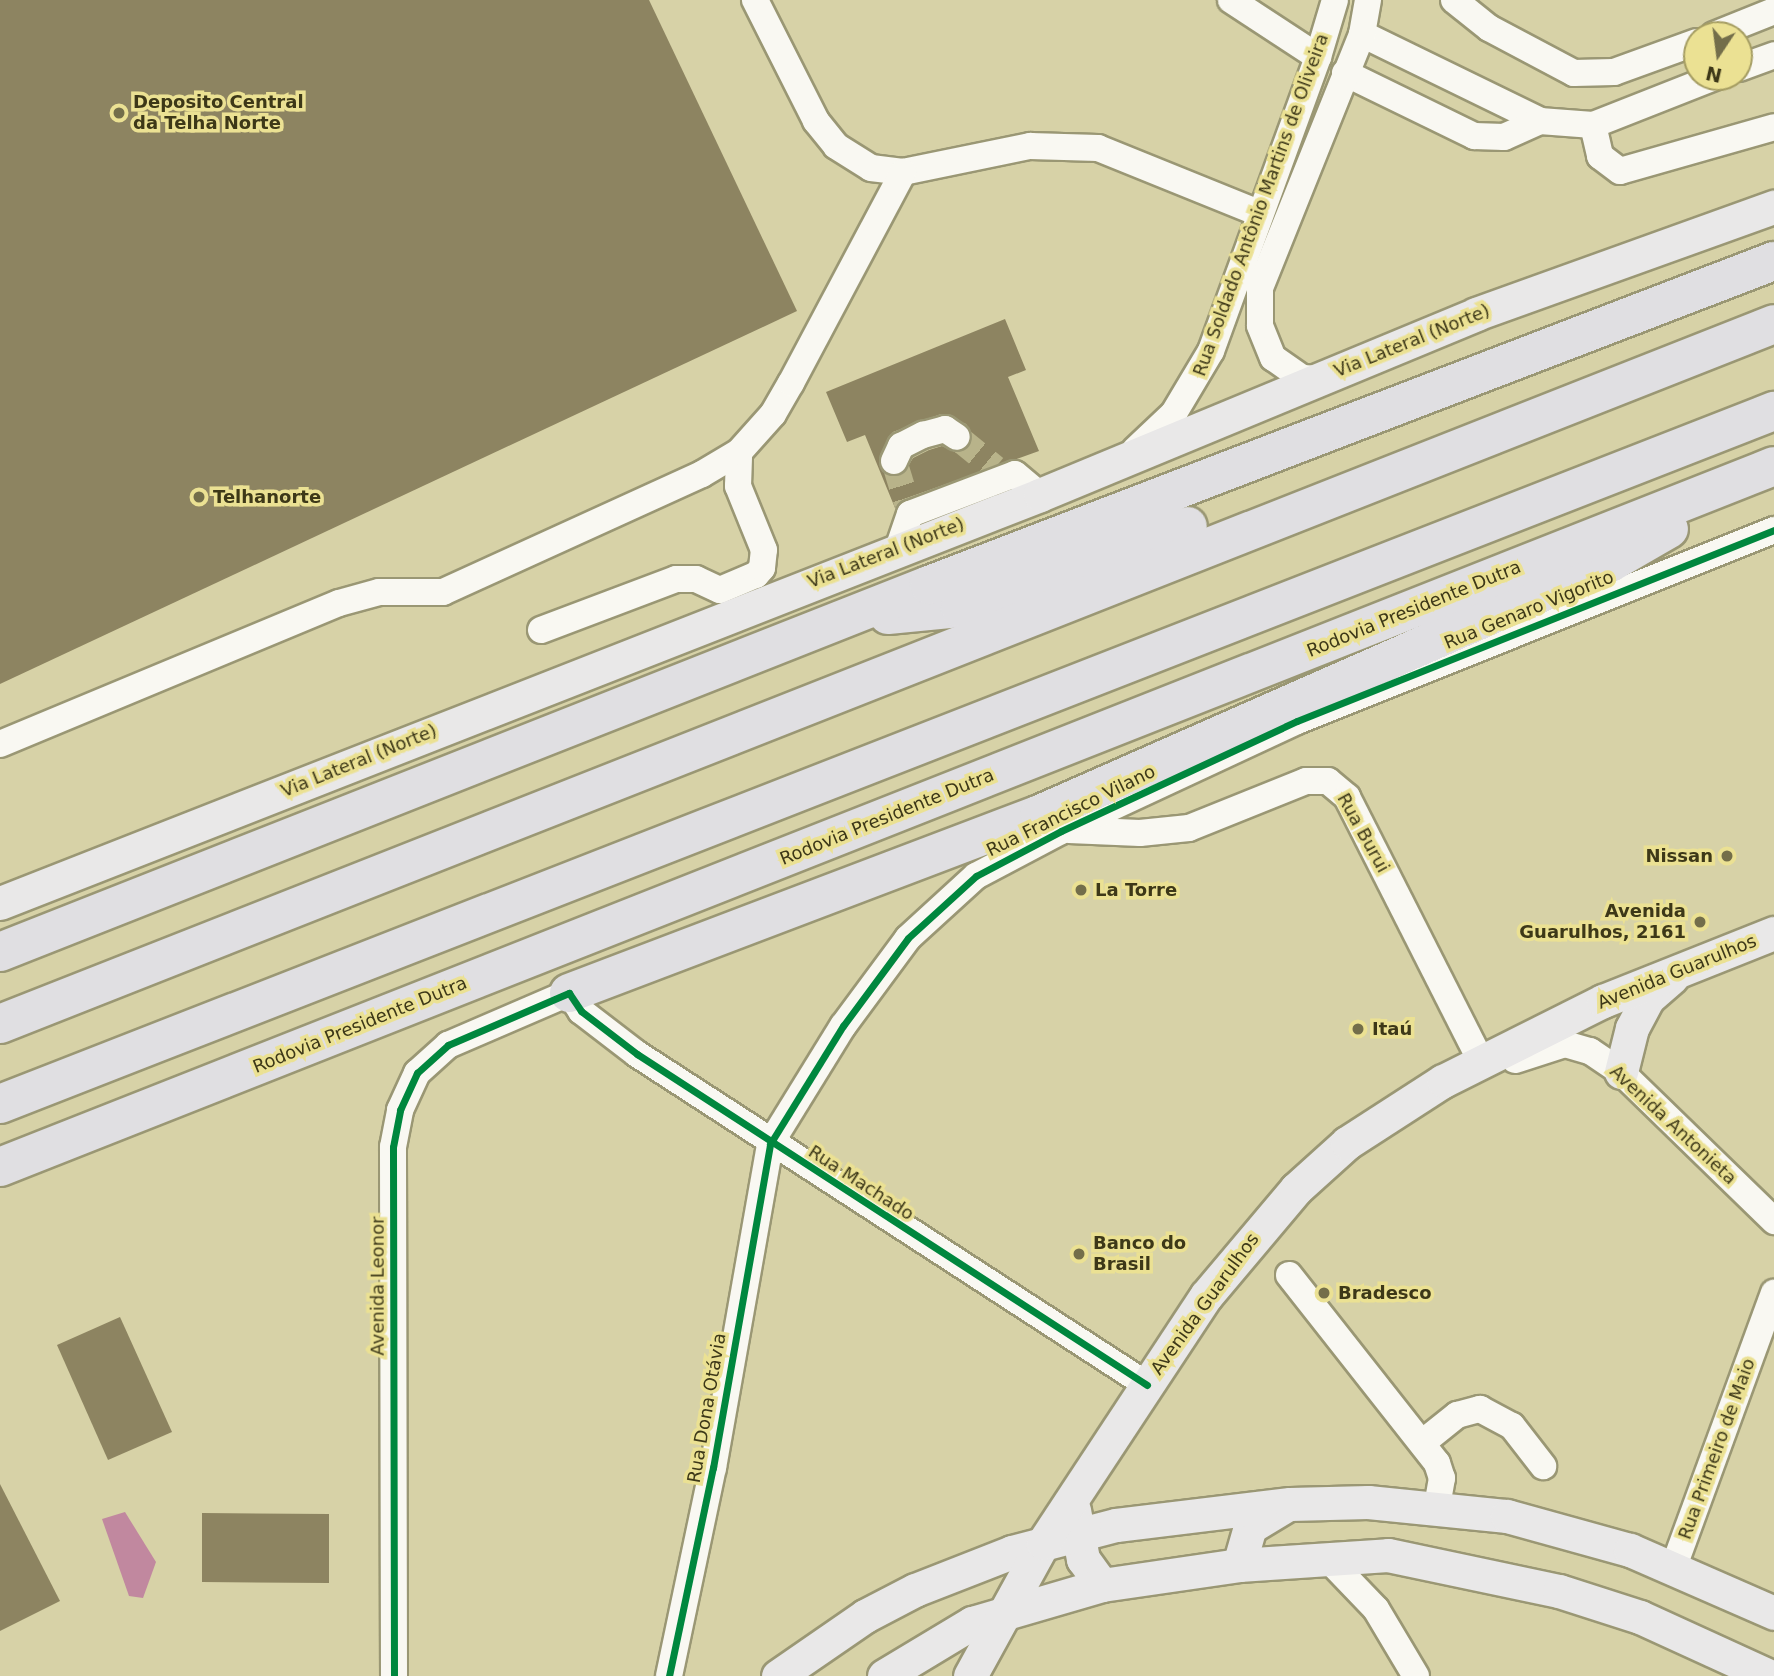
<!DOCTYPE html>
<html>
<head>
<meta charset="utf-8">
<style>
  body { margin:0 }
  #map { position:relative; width:1774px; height:1676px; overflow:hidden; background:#d7d2a7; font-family:"DejaVu Sans",sans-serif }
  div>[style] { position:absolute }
  .water>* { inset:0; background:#c1889f }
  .building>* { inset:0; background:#8d8461 }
  .minor-tunnel>* { height:26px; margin-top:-13px; transform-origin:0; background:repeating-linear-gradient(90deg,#b8b38a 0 26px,transparent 0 39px) }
  .roads { filter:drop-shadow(2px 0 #9a9774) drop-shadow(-2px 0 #9a9774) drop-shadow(0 2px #9a9774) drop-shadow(0 -2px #9a9774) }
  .minor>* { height:26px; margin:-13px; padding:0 13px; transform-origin:13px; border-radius:13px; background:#f9f8f2 }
  .major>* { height:33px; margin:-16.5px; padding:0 16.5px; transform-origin:16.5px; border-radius:16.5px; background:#e9e8e8 }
  .highway>* { height:38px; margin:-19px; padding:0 19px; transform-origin:19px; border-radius:19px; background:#e0dfe2 }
  .cycleway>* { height:7px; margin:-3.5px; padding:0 3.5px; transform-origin:3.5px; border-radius:3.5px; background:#00873e }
  .dots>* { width:19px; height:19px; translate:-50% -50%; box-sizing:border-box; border:4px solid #ebe193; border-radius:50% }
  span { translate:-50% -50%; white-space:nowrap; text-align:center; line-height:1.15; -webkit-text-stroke:7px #ebe193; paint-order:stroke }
  .poi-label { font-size:18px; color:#3d3818; font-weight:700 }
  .left { translate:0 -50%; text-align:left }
  .right { translate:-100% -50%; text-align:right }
  .street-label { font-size:18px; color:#3d3818 }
  .north { position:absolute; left:1683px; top:21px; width:70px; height:70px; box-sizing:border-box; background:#ebe193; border:2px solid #a59d62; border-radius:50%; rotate:193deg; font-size:19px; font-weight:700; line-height:28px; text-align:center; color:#3d3818 }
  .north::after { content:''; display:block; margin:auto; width:24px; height:32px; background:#736e4a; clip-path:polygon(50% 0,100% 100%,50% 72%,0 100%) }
</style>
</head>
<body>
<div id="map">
  <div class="water">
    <div style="clip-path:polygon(125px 1512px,156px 1562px,143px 1598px,129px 1596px,102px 1519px)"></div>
  </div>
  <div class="building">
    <div style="clip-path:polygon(0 0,649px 0,797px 311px,0 684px)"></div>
    <div style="clip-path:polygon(evenodd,1005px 319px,1026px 370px,1008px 377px,1039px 451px,904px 499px,895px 508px,865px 435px,847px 442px,826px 392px,1005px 319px,941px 414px,966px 424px,973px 437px,970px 446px,957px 453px,942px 446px,929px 450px,913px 458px,904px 473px,896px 477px,882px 471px,880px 455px,893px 432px,941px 414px)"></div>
    <div style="clip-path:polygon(120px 1317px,172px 1432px,108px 1460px,57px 1345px)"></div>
    <div style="clip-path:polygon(0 1484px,60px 1601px,0 1631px)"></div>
    <div style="clip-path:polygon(202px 1513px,329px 1514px,329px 1583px,202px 1582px)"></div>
  </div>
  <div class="minor-tunnel">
    <div style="left:957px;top:437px;width:49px;rotate:39.2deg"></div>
    <div style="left:894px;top:461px;width:44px;rotate:72.8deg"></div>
  </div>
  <div class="roads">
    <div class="minor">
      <div style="left:755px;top:0;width:136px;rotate:63.2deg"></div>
      <div style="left:816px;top:121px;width:32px;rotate:51deg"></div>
      <div style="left:836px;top:146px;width:41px;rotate:32.2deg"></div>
      <div style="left:871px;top:168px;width:32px;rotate:7deg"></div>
      <div style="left:903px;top:172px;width:130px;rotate:-11.6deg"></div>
      <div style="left:1030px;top:146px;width:68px;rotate:1.7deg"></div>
      <div style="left:1098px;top:148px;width:174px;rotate:22deg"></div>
      <div style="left:1231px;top:0;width:104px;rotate:33.2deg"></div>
      <div style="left:1454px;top:0;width:45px;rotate:38.7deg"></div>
      <div style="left:1489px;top:28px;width:96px;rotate:27.9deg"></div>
      <div style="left:1574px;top:73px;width:40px;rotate:-1.4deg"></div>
      <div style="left:1614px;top:72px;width:88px;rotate:-19.9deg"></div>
      <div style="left:1362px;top:34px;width:198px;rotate:26deg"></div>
      <div style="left:1540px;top:121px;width:53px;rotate:4.3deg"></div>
      <div style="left:1593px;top:125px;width:131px;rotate:-21.5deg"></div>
      <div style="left:1714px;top:35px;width:65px;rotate:-21.8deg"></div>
      <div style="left:1739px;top:68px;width:37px;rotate:-20deg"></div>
      <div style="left:1345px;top:73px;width:144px;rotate:26deg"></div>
      <div style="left:1474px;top:136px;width:30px;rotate:2deg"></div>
      <div style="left:1504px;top:137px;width:39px;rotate:-24deg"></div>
      <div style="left:1593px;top:125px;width:32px;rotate:77deg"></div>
      <div style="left:1600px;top:156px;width:25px;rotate:37deg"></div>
      <div style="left:1620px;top:171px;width:160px;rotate:-15.9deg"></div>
      <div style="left:1321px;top:379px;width:19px;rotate:-177deg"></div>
      <div style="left:1302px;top:378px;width:35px;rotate:-145deg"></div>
      <div style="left:1273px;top:358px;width:35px;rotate:-112deg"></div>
      <div style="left:1260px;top:325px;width:37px;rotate:-90deg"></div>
      <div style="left:1260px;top:288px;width:274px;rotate:-68.1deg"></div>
      <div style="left:1362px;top:34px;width:35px;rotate:-80deg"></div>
      <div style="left:1135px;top:450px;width:54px;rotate:-43.5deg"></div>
      <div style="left:1174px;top:413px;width:72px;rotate:-59.2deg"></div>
      <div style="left:1211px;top:351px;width:313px;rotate:-70deg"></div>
      <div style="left:1318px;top:57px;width:59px;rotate:-73.4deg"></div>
      <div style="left:894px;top:461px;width:17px;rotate:-65deg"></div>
      <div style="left:901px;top:446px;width:25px;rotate:-27deg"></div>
      <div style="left:923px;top:435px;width:23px;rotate:-15deg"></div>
      <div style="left:945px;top:429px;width:14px;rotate:34deg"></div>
      <div style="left:899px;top:546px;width:34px;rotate:-71deg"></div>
      <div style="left:910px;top:514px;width:112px;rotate:-20.9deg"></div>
      <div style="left:1015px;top:474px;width:33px;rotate:40deg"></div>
      <div style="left:541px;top:630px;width:144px;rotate:-20.7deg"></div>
      <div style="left:676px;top:579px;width:20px"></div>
      <div style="left:696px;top:579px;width:26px;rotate:25deg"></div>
      <div style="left:720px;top:590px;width:39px;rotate:-23deg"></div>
      <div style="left:756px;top:575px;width:9px;rotate:-49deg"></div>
      <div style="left:762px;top:568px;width:18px;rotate:-84deg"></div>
      <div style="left:764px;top:550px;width:69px;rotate:-112.1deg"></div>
      <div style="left:738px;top:486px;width:34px;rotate:-88deg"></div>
      <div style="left:0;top:744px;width:367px;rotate:-22.6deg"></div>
      <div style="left:339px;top:603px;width:41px;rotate:-15.4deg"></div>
      <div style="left:379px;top:592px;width:64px"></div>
      <div style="left:443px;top:592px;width:285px;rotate:-24.5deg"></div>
      <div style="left:702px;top:474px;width:43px;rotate:-30.7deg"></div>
      <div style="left:739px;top:452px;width:51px;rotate:-48.2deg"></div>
      <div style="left:773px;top:414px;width:36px;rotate:-60deg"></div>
      <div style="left:791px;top:383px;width:239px;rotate:-62deg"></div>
      <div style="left:1069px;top:830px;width:71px;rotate:2.4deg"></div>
      <div style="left:1140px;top:833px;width:49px;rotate:-5.8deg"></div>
      <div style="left:1189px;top:828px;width:126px;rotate:-21.9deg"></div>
      <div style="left:1306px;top:781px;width:22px"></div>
      <div style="left:1328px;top:781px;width:25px;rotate:40deg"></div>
      <div style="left:1347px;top:797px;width:296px;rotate:63.1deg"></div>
      <div style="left:1515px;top:1060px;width:52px;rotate:-17.7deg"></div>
      <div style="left:1565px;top:1044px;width:26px;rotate:16deg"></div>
      <div style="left:1590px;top:1051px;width:37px;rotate:34deg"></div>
      <div style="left:1621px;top:1072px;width:214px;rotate:44.2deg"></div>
      <div style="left:1289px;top:1275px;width:239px;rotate:51.8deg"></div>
      <div style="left:1437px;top:1463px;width:16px;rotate:72deg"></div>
      <div style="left:1442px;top:1478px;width:28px;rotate:100deg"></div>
      <div style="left:1422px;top:1443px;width:45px;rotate:-38.7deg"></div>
      <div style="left:1457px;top:1415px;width:24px;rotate:-15deg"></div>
      <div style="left:1480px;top:1409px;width:36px;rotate:28deg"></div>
      <div style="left:1512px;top:1426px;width:51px;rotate:52.2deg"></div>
      <div style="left:1328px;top:1559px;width:69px;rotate:46.2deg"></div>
      <div style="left:1376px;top:1609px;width:78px;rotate:59.2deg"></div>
      <div style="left:1674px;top:1566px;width:291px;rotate:-69.9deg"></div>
      <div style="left:394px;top:1676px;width:529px;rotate:-90.11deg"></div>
      <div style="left:393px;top:1147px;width:38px;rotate:-79deg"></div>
      <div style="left:400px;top:1110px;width:41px;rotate:-65.3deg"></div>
      <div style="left:417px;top:1073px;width:42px;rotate:-42.1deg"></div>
      <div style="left:448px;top:1045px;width:132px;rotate:-23.3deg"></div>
      <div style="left:569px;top:993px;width:22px;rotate:56deg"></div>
      <div style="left:581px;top:1011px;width:71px;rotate:37.5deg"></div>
      <div style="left:637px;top:1054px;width:608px;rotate:32.98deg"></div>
      <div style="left:669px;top:1676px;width:213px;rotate:-78.1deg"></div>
      <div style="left:713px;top:1468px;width:329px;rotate:-80deg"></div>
      <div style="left:770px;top:1144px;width:139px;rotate:-58.3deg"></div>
      <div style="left:843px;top:1026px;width:109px;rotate:-53.5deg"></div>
      <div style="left:908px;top:938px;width:92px;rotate:-42.4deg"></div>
      <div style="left:976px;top:876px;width:96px;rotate:-27.9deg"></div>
      <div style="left:1061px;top:831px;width:260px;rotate:-25deg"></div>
      <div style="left:1297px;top:721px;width:514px;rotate:-21.82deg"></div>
    </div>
    <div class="major">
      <div style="left:0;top:903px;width:1117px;rotate:-21.42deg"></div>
      <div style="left:1040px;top:495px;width:472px;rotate:-22.5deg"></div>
      <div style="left:1476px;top:314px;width:317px;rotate:-19.8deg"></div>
      <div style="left:1621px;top:1072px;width:45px;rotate:-76deg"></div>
      <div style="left:1632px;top:1028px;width:34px;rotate:-62deg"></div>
      <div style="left:1648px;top:998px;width:32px;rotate:-41deg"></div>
      <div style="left:1074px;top:1510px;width:50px;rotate:79.6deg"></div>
      <div style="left:1083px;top:1559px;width:32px;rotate:54deg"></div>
      <div style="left:1239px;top:1565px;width:40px;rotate:-74deg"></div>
      <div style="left:1250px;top:1527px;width:41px;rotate:-31deg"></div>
      <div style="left:778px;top:1676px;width:106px;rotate:-34.6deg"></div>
      <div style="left:865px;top:1616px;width:56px;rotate:-27.5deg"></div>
      <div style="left:915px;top:1590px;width:104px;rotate:-21.4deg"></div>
      <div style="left:1012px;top:1552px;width:107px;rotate:-14.6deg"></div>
      <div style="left:1116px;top:1525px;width:175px;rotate:-6.9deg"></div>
      <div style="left:1290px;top:1504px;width:78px;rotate:-1.5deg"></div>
      <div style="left:1368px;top:1502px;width:140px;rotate:5.8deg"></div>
      <div style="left:1507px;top:1516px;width:128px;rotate:15.5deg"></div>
      <div style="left:1630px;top:1550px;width:157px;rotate:23.6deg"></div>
      <div style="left:884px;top:1676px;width:103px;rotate:-31.1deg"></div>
      <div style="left:972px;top:1623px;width:135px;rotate:-16.3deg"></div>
      <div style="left:1102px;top:1585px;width:138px;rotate:-8.3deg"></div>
      <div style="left:1239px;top:1565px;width:149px;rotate:-3.8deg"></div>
      <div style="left:1388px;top:1555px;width:175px;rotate:11.9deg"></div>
      <div style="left:1559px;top:1591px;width:85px;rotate:17.8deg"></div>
      <div style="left:1640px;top:1617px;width:142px;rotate:24.6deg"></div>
      <div style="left:970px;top:1676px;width:152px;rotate:-61.2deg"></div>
      <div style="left:1043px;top:1543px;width:296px;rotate:-56.6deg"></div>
      <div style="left:1206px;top:1296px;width:140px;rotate:-49.9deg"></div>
      <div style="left:1296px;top:1189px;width:69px;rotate:-42deg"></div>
      <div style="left:1347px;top:1143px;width:114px;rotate:-32.9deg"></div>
      <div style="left:1443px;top:1081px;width:179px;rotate:-26.6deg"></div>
      <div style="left:1603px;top:1001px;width:184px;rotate:-21.7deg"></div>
    </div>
    <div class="highway">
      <div style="left:888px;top:615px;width:72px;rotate:-5.6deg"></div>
      <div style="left:960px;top:608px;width:242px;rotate:-19.8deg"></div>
      <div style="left:0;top:952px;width:999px;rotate:-21.56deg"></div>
      <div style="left:929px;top:585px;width:905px;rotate:-20.98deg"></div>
      <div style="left:569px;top:993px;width:504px;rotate:-20.81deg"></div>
      <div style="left:1040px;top:814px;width:623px;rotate:-23.77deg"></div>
      <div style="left:1610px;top:563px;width:68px;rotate:-30deg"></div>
      <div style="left:0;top:1024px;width:1907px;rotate:-21.53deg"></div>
      <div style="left:0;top:1104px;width:1905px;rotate:-21.34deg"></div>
      <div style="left:0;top:1167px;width:1907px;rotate:-21.56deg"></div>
    </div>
  </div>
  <div class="cycleway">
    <div style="left:394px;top:1676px;width:529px;rotate:-90.11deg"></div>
    <div style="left:393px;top:1147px;width:38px;rotate:-79deg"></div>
    <div style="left:400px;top:1110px;width:41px;rotate:-65.3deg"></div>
    <div style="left:417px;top:1073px;width:42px;rotate:-42.1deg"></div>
    <div style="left:448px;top:1045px;width:132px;rotate:-23.3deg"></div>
    <div style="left:569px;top:993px;width:22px;rotate:56deg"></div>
    <div style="left:581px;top:1011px;width:71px;rotate:37.5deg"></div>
    <div style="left:637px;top:1054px;width:608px;rotate:32.98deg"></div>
    <div style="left:669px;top:1676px;width:213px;rotate:-78.1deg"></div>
    <div style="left:713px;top:1468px;width:329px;rotate:-80deg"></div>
    <div style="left:770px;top:1144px;width:139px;rotate:-58.3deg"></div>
    <div style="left:843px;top:1026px;width:109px;rotate:-53.5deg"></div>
    <div style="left:908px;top:938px;width:92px;rotate:-42.4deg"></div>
    <div style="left:976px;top:876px;width:96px;rotate:-27.9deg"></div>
    <div style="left:1061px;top:831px;width:260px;rotate:-25deg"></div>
    <div style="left:1297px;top:721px;width:514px;rotate:-21.82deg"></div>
  </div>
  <div class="dots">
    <div style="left:119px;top:113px;background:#736e4a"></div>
    <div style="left:199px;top:497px;background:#736e4a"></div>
    <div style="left:1727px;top:856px;background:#736e4a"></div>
    <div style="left:1081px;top:890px;background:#736e4a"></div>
    <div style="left:1700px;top:922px;background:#736e4a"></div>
    <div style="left:1358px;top:1029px;background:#736e4a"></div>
    <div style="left:1079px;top:1254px;background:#736e4a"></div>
    <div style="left:1324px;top:1293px;background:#736e4a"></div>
  </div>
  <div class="poi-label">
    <span class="left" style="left:133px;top:113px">Deposito Central<br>da Telha Norte</span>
    <span class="left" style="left:213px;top:497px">Telhanorte</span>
    <span class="right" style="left:1713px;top:856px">Nissan</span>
    <span class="left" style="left:1095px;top:890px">La Torre</span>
    <span class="right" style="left:1686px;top:922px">Avenida<br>Guarulhos, 2161</span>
    <span class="left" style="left:1372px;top:1029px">Itaú</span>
    <span class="left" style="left:1093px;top:1254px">Banco do<br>Brasil</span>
    <span class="left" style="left:1338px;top:1293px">Bradesco</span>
  </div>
  <div class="street-label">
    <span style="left:1261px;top:205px;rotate:-70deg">Rua Soldado Antônio Martins de Oliveira</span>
    <span style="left:1412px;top:341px;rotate:-22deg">Via Lateral (Norte)</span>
    <span style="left:886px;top:553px;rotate:-21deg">Via Lateral (Norte)</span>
    <span style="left:1414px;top:609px;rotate:-22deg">Rodovia Presidente Dutra</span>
    <span style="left:1529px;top:610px;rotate:-22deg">Rua Genaro Vigorito</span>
    <span style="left:359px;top:761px;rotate:-22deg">Via Lateral (Norte)</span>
    <span style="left:1071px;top:811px;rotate:-26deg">Rua Francisco Vilano</span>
    <span style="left:887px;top:817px;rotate:-22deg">Rodovia Presidente Dutra</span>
    <span style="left:1363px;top:833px;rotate:61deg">Rua Burui</span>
    <span style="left:1677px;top:972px;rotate:-22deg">Avenida Guarulhos</span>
    <span style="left:360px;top:1025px;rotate:-22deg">Rodovia Presidente Dutra</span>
    <span style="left:1673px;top:1125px;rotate:43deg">Avenida Antonieta</span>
    <span style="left:861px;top:1183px;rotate:33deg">Rua Machado</span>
    <span style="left:378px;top:1286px;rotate:-90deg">Avenida Leonor</span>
    <span style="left:1205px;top:1304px;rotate:-54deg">Avenida Guarulhos</span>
    <span style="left:707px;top:1408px;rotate:-80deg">Rua Dona Otávia</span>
    <span style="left:1717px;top:1449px;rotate:-70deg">Rua Primeiro de Maio</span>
  </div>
  <div class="north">N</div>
</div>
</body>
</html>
